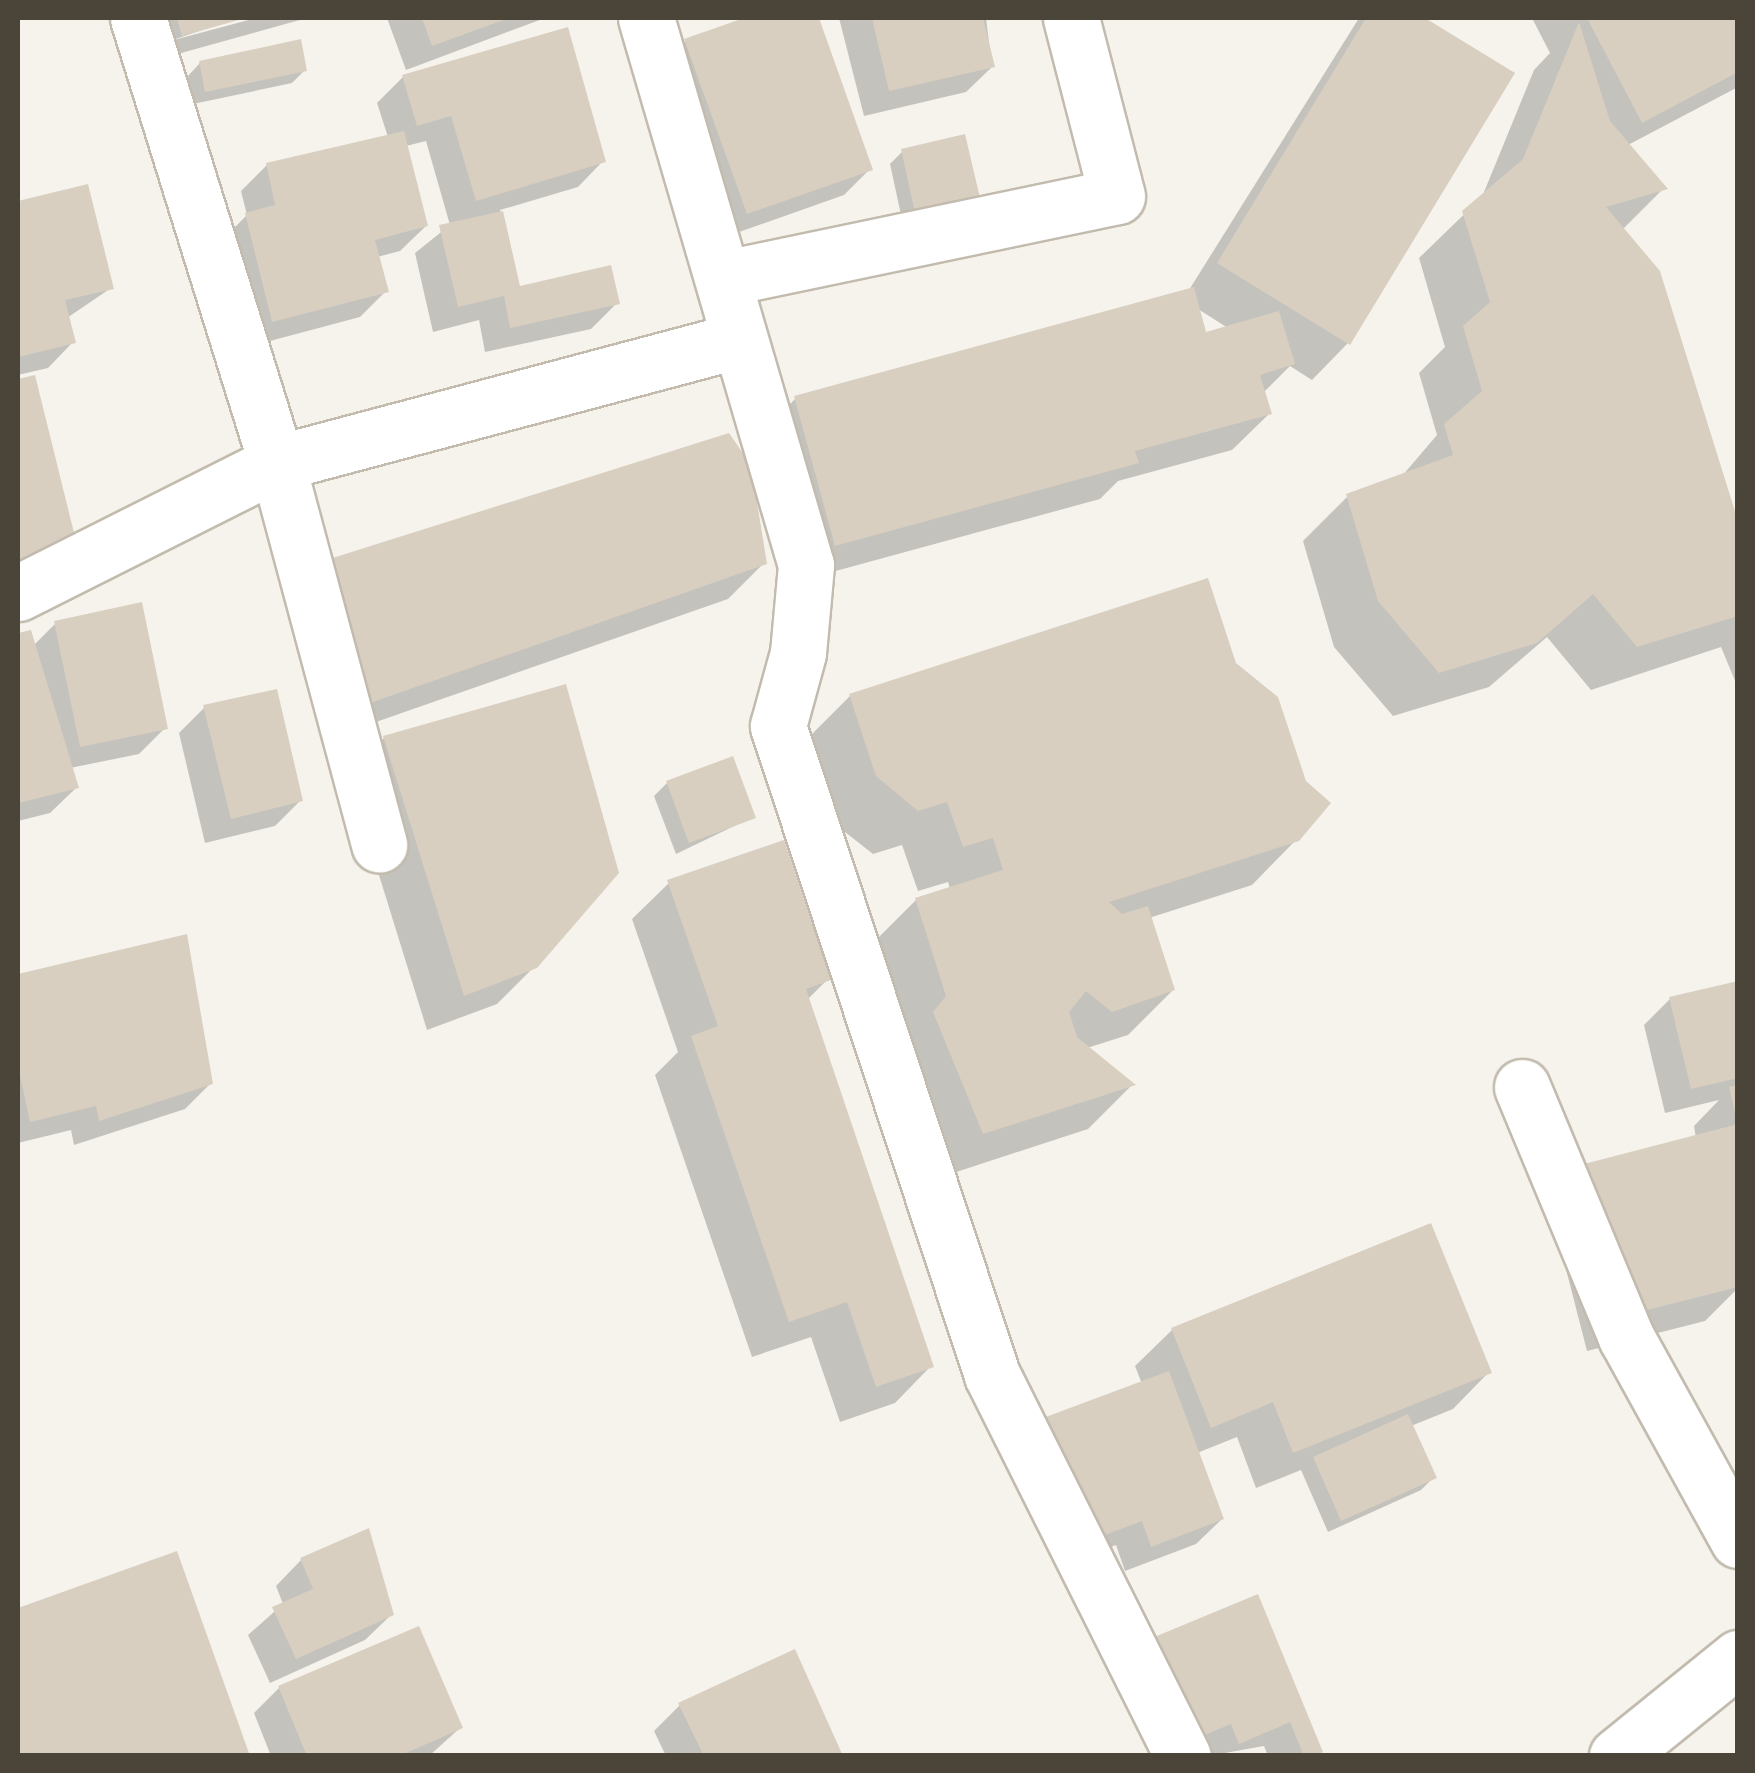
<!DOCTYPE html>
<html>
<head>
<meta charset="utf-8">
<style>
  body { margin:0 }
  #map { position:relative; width:1755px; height:1773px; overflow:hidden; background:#f6f3ec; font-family:"Golos Text",sans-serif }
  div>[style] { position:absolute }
  .shadow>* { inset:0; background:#0003 }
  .building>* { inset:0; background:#d8cfc1 }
  .roads { filter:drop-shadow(2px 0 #c2bbae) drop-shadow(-2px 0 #c2bbae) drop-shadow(0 2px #c2bbae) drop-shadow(0 -2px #c2bbae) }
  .minor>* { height:55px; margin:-27.5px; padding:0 27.5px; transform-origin:27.5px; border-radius:27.5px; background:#fff }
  span { translate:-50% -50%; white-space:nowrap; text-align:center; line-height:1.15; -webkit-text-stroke:10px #fff; paint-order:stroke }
  .frame { position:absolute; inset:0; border:20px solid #4b4439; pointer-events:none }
</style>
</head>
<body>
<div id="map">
  <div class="shadow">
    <div style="clip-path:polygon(145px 18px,237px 18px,170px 41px,256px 18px,307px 18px,156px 60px)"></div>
    <div style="clip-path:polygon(387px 18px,545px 18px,406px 70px)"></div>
    <div style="clip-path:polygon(751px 18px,816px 18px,870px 169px,844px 195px,722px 238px,660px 67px,686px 41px)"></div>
    <div style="clip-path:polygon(839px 18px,986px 18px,992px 67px,966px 92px,864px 116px)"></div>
    <div style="clip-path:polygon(evenodd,1359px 18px,1421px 18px,1512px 74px,1348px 343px,1312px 380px,1290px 366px,1263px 393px,1269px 414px,1232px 450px,1118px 481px,1100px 499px,799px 581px,759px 435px,795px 399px,1189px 290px,1359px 18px,1198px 309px,1228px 328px,1204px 335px,1198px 309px)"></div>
    <div style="clip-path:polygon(1532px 18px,1738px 18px,1738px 87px,1628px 145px,1664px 188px,1622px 230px,1738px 530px,1738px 688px,1721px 647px,1591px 690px,1547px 637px,1489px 687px,1393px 716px,1334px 647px,1303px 541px,1348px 496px,1402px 476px,1437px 435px,1419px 373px,1445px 347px,1419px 258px,1482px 197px,1534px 70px,1550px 53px)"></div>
    <div style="clip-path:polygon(200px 63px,305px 70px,292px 83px,193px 104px,188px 76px)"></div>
    <div style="clip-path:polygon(403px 77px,603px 161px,578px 187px,500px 210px,518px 289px,617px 303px,591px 329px,485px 352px,479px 320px,433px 332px,415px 253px,450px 225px,426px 141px,406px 146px,426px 226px,400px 251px,377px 257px,386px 291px,360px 317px,247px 347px,221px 241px,247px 215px,241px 191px,267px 165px,388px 137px,377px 103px)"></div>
    <div style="clip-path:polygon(903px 151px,977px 197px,903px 224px,890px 164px)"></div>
    <div style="clip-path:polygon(86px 187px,111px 288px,67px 318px,73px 342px,48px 368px,18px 375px,18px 204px)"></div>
    <div style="clip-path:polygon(34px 378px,74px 544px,18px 585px,18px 382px)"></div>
    <div style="clip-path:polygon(764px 563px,728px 599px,330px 738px,287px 600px)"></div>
    <div style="clip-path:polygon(56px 623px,165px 728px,139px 754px,70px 768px,76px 788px,50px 813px,18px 821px,18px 637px,30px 633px,33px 646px)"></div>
    <div style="clip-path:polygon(850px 696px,1297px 839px,1252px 885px,1149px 918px,1173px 990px,1128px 1035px,1087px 1048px,1132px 1085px,1088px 1129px,938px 1178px,871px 945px,916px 900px,950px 889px,948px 882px,918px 891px,902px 845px,873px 854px,831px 821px,805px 741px)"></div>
    <div style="clip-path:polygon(204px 708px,300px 801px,275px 826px,205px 843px,179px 733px)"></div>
    <div style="clip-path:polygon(384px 738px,535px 966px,497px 1004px,427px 1030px,348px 775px)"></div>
    <div style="clip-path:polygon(667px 783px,753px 817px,676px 854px,654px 796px)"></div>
    <div style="clip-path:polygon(669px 883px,828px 979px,807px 1000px,931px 1366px,895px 1403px,840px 1422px,811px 1337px,752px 1357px,655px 1075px,678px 1052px,632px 919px)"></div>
    <div style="clip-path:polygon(185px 937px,211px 1083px,185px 1109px,74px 1145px,71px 1130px,18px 1143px,18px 976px)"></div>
    <div style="clip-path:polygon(1738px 983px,1738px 1288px,1705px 1321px,1587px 1351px,1549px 1203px,1696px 1138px,1694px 1126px,1719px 1100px,1665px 1113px,1644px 1025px,1670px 999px)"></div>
    <div style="clip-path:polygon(1172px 1330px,1489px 1372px,1453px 1409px,1411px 1426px,1434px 1477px,1421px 1490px,1328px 1532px,1301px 1470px,1256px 1488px,1237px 1437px,1197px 1453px,1222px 1519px,1196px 1544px,1125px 1571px,1116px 1545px,1064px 1565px,1142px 1384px,1135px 1366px)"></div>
    <div style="clip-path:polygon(176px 1554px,248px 1756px,18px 1756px,18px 1610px)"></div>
    <div style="clip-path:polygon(301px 1560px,391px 1615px,365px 1640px,270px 1683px,248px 1635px,283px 1604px,276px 1586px)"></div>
    <div style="clip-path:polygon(1257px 1597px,1320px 1751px,1316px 1756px,1268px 1756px,1264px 1746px,1208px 1756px,1128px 1666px)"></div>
    <div style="clip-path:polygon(279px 1688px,460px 1728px,429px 1756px,271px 1756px,254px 1713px)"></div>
    <div style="clip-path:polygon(680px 1705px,840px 1756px,666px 1756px,654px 1731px)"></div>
  </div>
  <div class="building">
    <div style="clip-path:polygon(177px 18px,242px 18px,242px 19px,182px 36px)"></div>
    <div style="clip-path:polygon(422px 18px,509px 18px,432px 46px)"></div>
    <div style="clip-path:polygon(744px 18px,819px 18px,873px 170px,747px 214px,684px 39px)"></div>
    <div style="clip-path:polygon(872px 18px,983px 18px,995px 67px,889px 91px)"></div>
    <div style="clip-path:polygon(1366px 18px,1425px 18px,1515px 73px,1350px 345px,1217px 263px)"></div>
    <div style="clip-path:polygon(1587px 18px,1738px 18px,1738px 72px,1642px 123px)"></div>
    <div style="clip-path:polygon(1579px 22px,1610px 121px,1668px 189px,1606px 207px,1660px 271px,1738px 521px,1738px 616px,1637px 647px,1593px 594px,1537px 643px,1439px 673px,1378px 601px,1346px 494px,1453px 455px,1444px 424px,1482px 391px,1463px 326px,1490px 302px,1462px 211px,1523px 159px)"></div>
    <div style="clip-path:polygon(568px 27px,606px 162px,476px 201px,451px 116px,417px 126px,402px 75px)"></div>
    <div style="clip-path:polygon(301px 39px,307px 71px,205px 92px,199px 61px)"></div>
    <div style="clip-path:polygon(404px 131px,428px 226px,375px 240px,389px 292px,272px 322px,245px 213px,275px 205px,266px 163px)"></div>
    <div style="clip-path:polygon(965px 134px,980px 198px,915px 213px,901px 149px)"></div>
    <div style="clip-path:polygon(88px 184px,114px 289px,65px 300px,76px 343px,18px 357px,18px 201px)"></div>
    <div style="clip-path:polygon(503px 211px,520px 286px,611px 265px,620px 304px,510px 328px,504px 296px,458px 307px,439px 225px)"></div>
    <div style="clip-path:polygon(1194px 287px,1206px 332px,1279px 311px,1295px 364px,1260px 375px,1272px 414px,1135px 451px,1139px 463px,835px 546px,794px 396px)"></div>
    <div style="clip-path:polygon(35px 375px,77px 545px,18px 559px,18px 379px)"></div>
    <div style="clip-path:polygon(729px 433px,751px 465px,767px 564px,367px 704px,323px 561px)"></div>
    <div style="clip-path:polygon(1208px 578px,1236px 663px,1278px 697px,1306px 781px,1331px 803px,1299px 841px,1109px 902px,1122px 914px,1148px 906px,1175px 990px,1112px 1012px,1086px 991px,1069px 1012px,1077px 1037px,1136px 1085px,983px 1134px,933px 1012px,946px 996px,915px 898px,1003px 870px,993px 838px,963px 847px,947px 802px,918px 811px,876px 776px,849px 694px)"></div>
    <div style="clip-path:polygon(142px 602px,168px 729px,80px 747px,54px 621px)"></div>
    <div style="clip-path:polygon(31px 630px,79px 788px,18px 803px,18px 633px)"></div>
    <div style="clip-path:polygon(566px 684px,619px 873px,537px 968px,464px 996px,383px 736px)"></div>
    <div style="clip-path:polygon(277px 689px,303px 801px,231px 819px,203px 705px)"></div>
    <div style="clip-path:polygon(733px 756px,756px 818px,689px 843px,666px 781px)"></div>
    <div style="clip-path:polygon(784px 840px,831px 980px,806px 989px,934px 1367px,876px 1387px,847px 1302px,789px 1322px,691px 1036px,718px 1026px,667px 880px)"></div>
    <div style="clip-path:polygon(187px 934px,213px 1084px,99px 1121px,96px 1106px,30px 1122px,18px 1066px,18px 974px)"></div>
    <div style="clip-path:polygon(1738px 981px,1738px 1078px,1691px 1089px,1669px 997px)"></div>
    <div style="clip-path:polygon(1738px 1085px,1738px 1117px,1736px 1117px,1729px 1087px)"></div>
    <div style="clip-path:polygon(1738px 1124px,1738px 1287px,1623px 1316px,1584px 1164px)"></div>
    <div style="clip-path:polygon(1431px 1223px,1492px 1373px,1293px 1453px,1273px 1402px,1211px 1428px,1171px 1328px)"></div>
    <div style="clip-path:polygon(1169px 1371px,1224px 1519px,1151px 1547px,1142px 1521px,1089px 1541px,1043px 1418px)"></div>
    <div style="clip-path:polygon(1408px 1414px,1437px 1478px,1341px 1521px,1313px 1457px)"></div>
    <div style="clip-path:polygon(369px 1528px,394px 1615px,296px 1659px,272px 1607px,313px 1589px,300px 1558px)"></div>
    <div style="clip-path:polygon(177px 1551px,250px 1756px,18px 1756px,18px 1608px)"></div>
    <div style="clip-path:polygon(1258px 1594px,1323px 1752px,1314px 1756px,1304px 1756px,1290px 1722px,1239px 1744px,1231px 1724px,1195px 1739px,1152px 1638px)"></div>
    <div style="clip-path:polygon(419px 1626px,463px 1728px,399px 1756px,307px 1756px,278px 1686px)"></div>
    <div style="clip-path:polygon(795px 1649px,843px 1756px,704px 1756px,678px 1703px)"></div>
  </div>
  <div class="roads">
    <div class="minor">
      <div style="left:138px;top:18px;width:466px;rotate:72.7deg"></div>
      <div style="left:277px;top:463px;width:395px;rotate:75deg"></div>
      <div style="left:646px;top:18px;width:570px;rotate:73.7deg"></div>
      <div style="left:806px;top:565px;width:88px;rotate:95.2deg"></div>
      <div style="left:798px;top:653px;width:76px;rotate:105.3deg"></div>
      <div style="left:778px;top:726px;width:683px;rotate:71.75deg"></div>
      <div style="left:992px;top:1375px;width:426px;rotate:63.4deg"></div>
      <div style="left:725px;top:278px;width:400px;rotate:-11.8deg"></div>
      <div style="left:1117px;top:196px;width:184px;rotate:-104.5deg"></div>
      <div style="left:18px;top:593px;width:290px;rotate:-26.7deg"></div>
      <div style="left:277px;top:463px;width:475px;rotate:-14.9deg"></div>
      <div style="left:1522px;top:1087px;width:271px;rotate:67.4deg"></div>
      <div style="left:1626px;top:1337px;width:232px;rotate:61.1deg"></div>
      <div style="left:1617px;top:1756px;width:156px;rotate:-39deg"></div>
    </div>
  </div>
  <div class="frame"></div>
</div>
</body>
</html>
